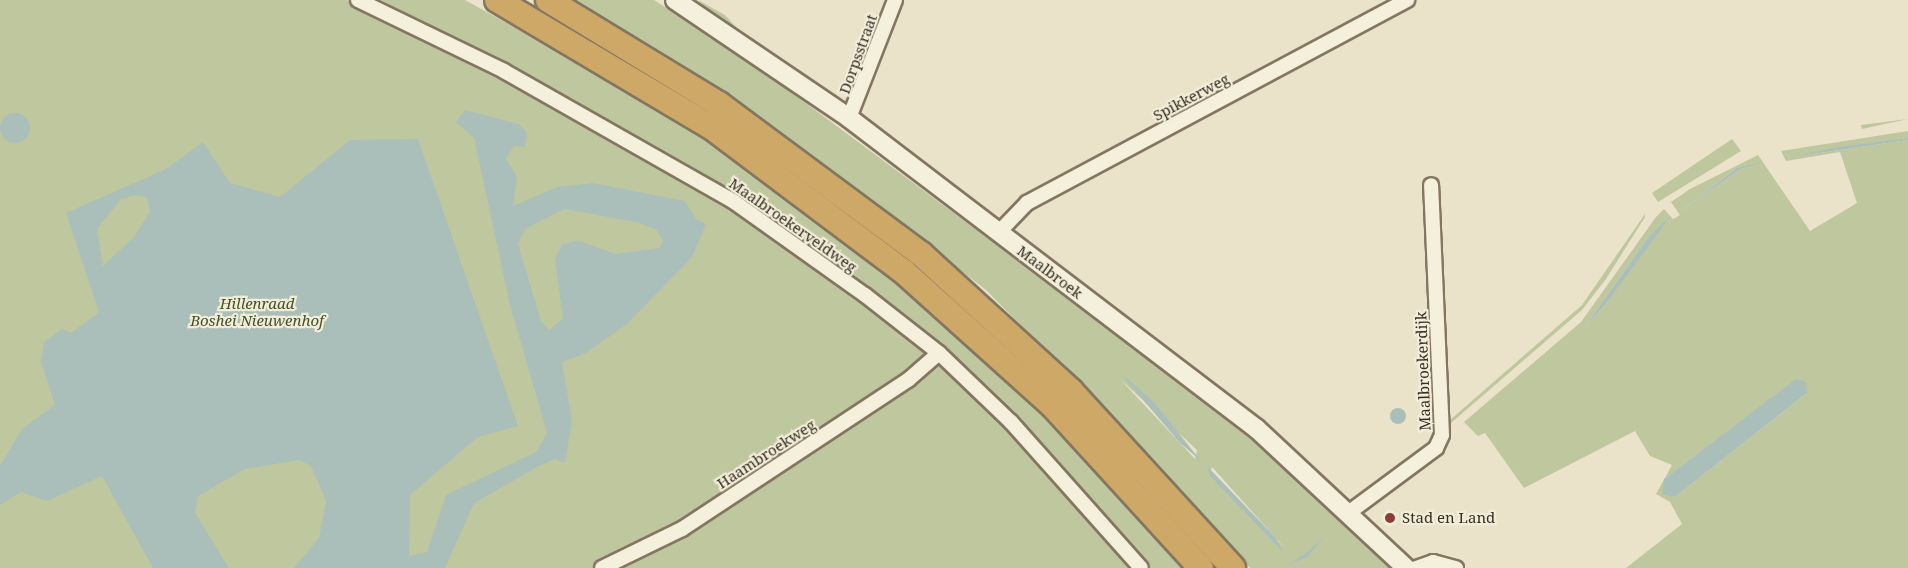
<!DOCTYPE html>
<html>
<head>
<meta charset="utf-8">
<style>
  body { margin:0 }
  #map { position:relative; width:1908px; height:568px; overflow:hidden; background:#eae3ca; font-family:"Noto Serif",serif }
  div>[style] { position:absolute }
  .green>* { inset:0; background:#bfc79f }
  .water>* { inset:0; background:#aabfba }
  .round { border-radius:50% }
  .roads { filter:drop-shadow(2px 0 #847660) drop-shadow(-2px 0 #847660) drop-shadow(0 2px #847660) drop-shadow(0 -2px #847660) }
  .street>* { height:14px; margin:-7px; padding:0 7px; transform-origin:7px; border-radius:7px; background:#f5f0dc }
  .secondary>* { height:18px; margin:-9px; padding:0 9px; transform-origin:9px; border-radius:9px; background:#f5f0dc }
  .highway>* { height:24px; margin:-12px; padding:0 12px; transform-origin:12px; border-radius:12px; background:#cea866 }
  .dots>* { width:16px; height:16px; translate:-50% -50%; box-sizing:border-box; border:3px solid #f2edd9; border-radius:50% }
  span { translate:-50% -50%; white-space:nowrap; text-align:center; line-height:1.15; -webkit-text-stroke:4.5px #f2edd9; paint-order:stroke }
  .street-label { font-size:15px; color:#372e22 }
  .park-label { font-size:15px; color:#45512b; font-style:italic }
  .poi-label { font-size:15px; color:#372e22 }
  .left { translate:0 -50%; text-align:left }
</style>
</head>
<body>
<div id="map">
  <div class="green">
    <div style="clip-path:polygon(evenodd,0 0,347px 0,519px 85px,683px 183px,705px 184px,595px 114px,381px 0,465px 0,675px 116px,771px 190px,804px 193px,1089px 405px,1133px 512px,1184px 568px,0 568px,0 0,476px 116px,519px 124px,506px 158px,512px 169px,480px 160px,476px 116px)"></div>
    <div style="clip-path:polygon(evenodd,564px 0,654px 0,752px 63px,1263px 443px,1393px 568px,1250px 568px,1149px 455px,986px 290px,775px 127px,564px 0,1120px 379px,1197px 450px,1195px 459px,1120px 379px,564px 0,1212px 467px,1283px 546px,1210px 476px,1212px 467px)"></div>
    <div style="clip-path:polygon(698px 0,725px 15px,743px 35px,710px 13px)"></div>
    <div style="clip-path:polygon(1908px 119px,1862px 129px,1861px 125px)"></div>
    <div style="clip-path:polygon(evenodd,1908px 131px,1908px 138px,1785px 158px,1908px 140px,1908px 568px,1626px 568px,1682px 524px,1670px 502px,1656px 494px,1672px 465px,1650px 456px,1635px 431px,1524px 488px,1485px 433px,1478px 436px,1464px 422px,1581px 322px,1656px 217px,1664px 209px,1673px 219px,1680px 215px,1671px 202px,1690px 189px,1758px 155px,1810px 231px,1857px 203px,1840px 152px,1786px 161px,1781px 151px,1908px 131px,1747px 167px,1741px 169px,1679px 212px,1737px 168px,1747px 167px,1908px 131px,1671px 218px,1650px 237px,1605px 305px,1584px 328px,1650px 235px,1671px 218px,1908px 131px,1797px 379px,1807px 393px,1675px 497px,1664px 479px,1797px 379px)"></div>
    <div style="clip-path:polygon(1732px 139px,1741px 151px,1658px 202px,1652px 193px)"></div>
    <div style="clip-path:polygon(1645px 214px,1645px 217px,1606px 279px,1582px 310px,1451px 423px,1444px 423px,1443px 380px,1448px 375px,1444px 384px,1450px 420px,1582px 305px)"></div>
  </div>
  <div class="water">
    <div style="clip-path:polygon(evenodd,465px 110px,519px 124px,527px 133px,525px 147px,514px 146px,506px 158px,517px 177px,513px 206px,557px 187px,593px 183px,685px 201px,696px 219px,706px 224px,692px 257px,627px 324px,586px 353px,562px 362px,572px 420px,565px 463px,555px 459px,539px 466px,474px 503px,445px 568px,294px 568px,319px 538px,326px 501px,311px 466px,299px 460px,245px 469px,198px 496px,195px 513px,229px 568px,153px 568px,102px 476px,47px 501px,21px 492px,0 505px,0 466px,22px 429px,55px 405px,41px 362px,44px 342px,62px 329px,71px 333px,99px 312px,66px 213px,166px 169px,203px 142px,230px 183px,280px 197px,350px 140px,418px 139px,518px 426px,478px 437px,410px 495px,409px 556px,427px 552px,446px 495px,536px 452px,547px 433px,510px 305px,474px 138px,456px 122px,465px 110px,136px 195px,147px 197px,150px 212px,133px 238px,103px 266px,97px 229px,121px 199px,136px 195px,465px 110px,565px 209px,640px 223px,657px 230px,663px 241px,659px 248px,616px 254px,579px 241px,562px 244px,555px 259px,563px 319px,549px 330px,541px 321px,518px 244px,525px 229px,565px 209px)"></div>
    <div class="round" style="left:0;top:113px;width:30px;height:30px"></div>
    <div style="clip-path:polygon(1908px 138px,1908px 140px,1785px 158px,1840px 147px)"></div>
    <div style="clip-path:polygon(1763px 162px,1741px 169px,1679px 212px,1737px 168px)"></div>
    <div style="clip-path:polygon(1670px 217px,1605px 305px,1584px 328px,1650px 235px)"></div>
    <div style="clip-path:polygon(1120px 373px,1153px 401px,1201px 461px,1180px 443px)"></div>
    <div style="clip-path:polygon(1796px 379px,1806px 382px,1807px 393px,1675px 497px,1662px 494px,1664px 479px)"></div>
    <div class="round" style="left:1390px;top:408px;width:16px;height:16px"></div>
    <div style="clip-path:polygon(1207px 466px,1276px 538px,1283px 552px,1210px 476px)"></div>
    <div style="clip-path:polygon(1324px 537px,1307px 557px,1290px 564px,1311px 549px)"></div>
  </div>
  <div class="roads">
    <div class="street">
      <div style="left:358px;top:0;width:162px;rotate:25.9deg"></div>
      <div style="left:504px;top:71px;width:263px;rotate:29.6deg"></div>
      <div style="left:733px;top:201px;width:162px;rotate:35.5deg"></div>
      <div style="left:865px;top:295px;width:94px;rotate:38.1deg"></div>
      <div style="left:939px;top:353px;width:100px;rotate:43.8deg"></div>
      <div style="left:1011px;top:422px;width:195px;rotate:48.3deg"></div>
      <div style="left:849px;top:118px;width:127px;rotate:-68.7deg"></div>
      <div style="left:998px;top:233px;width:42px;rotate:-46deg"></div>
      <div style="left:1027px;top:203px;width:431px;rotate:-28.1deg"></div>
      <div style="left:1351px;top:511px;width:106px;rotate:-36.5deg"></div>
      <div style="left:1436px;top:448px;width:14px;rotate:-65deg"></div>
      <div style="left:1442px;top:435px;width:250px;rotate:-92.5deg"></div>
      <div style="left:602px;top:568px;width:89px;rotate:-26deg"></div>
      <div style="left:682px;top:529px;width:271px;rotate:-33.4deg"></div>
      <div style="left:908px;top:380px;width:41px;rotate:-41.1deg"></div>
      <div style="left:1416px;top:568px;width:18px;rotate:-19deg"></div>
      <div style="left:1433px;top:562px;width:24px;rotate:15deg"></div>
    </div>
    <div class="secondary">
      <div style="left:675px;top:0;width:210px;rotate:34.1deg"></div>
      <div style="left:849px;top:118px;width:513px;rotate:37.32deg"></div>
      <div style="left:1257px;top:429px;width:204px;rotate:43deg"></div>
    </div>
    <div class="highway">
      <div style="left:497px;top:0;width:249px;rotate:30.7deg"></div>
      <div style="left:711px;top:127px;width:240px;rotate:36.9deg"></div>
      <div style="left:903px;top:271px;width:200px;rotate:42deg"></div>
      <div style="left:1052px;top:405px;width:221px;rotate:47.6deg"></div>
      <div style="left:548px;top:0;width:200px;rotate:31.3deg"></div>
      <div style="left:719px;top:104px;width:252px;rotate:36.6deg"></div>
      <div style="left:921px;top:254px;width:203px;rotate:42.4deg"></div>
      <div style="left:1071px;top:391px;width:240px;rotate:47.5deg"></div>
    </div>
  </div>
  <div class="dots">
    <div style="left:1390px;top:518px;background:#8d3d37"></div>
  </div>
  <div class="street-label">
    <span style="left:858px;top:54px;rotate:-70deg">Dorpsstraat</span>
    <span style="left:1191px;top:97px;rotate:-28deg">Spikkerweg</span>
    <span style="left:793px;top:225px;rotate:35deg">Maalbroekerveldweg</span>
    <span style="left:1050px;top:272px;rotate:37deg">Maalbroek</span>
    <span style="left:1423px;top:371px;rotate:-92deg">Maalbroekerdijk</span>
    <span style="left:766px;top:454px;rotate:-33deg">Haambroekweg</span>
  </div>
  <div class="park-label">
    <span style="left:257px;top:312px">Hillenraad<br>Boshei Nieuwenhof</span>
  </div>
  <div class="poi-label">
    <span class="left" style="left:1402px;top:518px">Stad en Land</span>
  </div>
</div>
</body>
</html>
